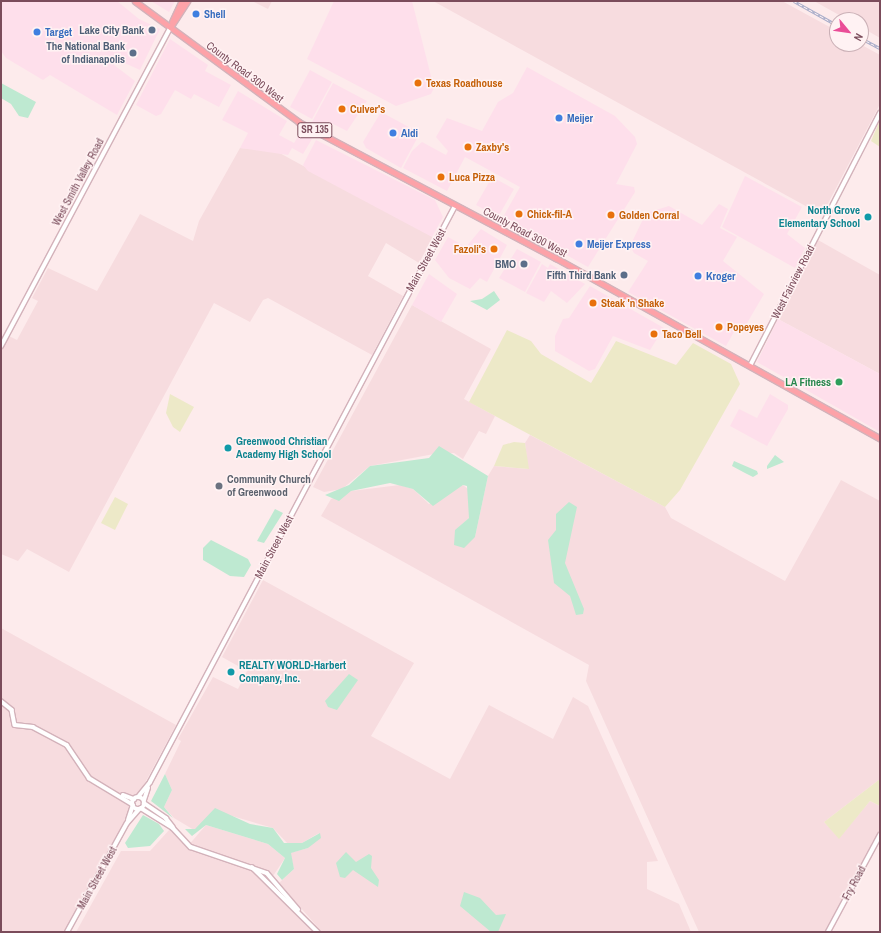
<!DOCTYPE html>
<html>
<head>
<meta charset="utf-8">
<style>
  body { margin:0 }
  #map { position:relative; width:881px; height:933px; overflow:hidden; background:#fdebec; font-family:"Archivo Narrow",sans-serif }
  div>[style] { position:absolute }
  .residential>* { inset:0; background:#f7dcdf }
  .commercial>* { inset:0; background:#fedfeb }
  .green>* { inset:0; background:#ede9c8 }
  .water>* { inset:0; background:#bee9d1 }
  .roads { filter:drop-shadow(1px 0 #d3b2ba) drop-shadow(-1px 0 #d3b2ba) drop-shadow(0 1px #d3b2ba) drop-shadow(0 -1px #d3b2ba) }
  .tertiary>* { height:3.5px; margin:-1.75px; padding:0 1.75px; transform-origin:1.75px; border-radius:1.75px; background:#fff }
  .secondary>* { height:4px; margin:-2px; padding:0 2px; transform-origin:2px; border-radius:2px; background:#fff }
  .secondary>.ring { margin:-2px; padding:0; box-sizing:content-box; background:none; border:4px solid #fff; border-radius:50% }
  .primary>* { height:4.5px; margin:-2.25px; padding:0 2.25px; transform-origin:2.25px; border-radius:2.25px; background:#fda2a8 }
  .rail>* { height:2.5px; margin-top:-1.25px; transform-origin:0; background:repeating-linear-gradient(90deg,#fff2f3 0 3px,#a7acc9 0 6px); box-sizing:border-box; border-block:1px solid #a7acc9 }
  .dots>* { width:11px; height:11px; translate:-50% -50%; box-sizing:border-box; border:2px solid #fff2f3; border-radius:50% }
  span { translate:-50% -50%; white-space:nowrap; text-align:center; line-height:1.15; -webkit-text-stroke:3px #fff2f3; paint-order:stroke }
  .shield-label span { padding:1px 3px; background:#fff2f3; border:1px solid; border-radius:3px; -webkit-text-stroke-width:0 }
  .shield-label { font-size:10px; color:#7b4c5b; font-weight:700 }
  .shop-label { font-size:11px; color:#366cbe; font-weight:700 }
  .left { translate:0 -50%; text-align:left }
  .service-label { font-size:11px; color:#4e5e75; font-weight:700 }
  .right { translate:-100% -50%; text-align:right }
  .street-label { font-size:11px; color:#7b4c5b }
  .food-label { font-size:11px; color:#c56008; font-weight:700 }
  .culture-label { font-size:11px; color:#0d838f; font-weight:700 }
  .leisure-label { font-size:11px; color:#27864d; font-weight:700 }
  .worship-label { font-size:11px; color:#5b616d; font-weight:700 }
  .frame { position:absolute; inset:0; border:2px solid #7b4c5b; pointer-events:none }
  .north { position:absolute; left:829px; top:12px; width:40px; height:40px; box-sizing:border-box; background:#fff2f3; border:1px solid #cab0b6; border-radius:50%; rotate:119deg; font-size:11px; font-weight:700; line-height:16px; text-align:center; color:#7b4c5b }
  .north::after { content:''; display:block; margin:auto; width:14px; height:18px; background:#ea4d97; clip-path:polygon(50% 0,100% 100%,50% 72%,0 100%) }
</style>
</head>
<body>
<div id="map">
  <div class="residential">
    <div style="clip-path:polygon(252px 1px,272px 1px,268px 9px)"></div>
    <div style="clip-path:polygon(433px 1px,782px 1px,837px 31px,837px 44px,860px 44px,880px 55px,880px 104px,822px 215px)"></div>
    <div style="clip-path:polygon(814px 1px,880px 1px,880px 38px,861px 27px,861px 20px,848px 20px)"></div>
    <div style="clip-path:polygon(240px 148px,276px 151px,433px 237px,419px 263px,386px 243px,368px 276px,403px 296px,372px 355px,268px 298px,263px 300px,250px 322px,214px 303px,69px 572px,27px 549px,18px 561px,1px 554px,1px 350px,9px 336px,17px 340px,38px 301px,32px 298px,48px 268px,97px 291px,140px 214px,193px 241px,199px 221px)"></div>
    <div style="clip-path:polygon(818px 240px,880px 275px,880px 374px,778px 319px)"></div>
    <div style="clip-path:polygon(412px 305px,491px 349px,464px 399px,495px 416px,486px 434px,479px 431px,463px 459px,454px 453px,434px 454px,370px 466px,342px 489px,324px 492px,313px 487px)"></div>
    <div style="clip-path:polygon(530px 435px,665px 507px,671px 518px,785px 581px,841px 480px,880px 501px,880px 779px,824px 822px,839px 838px,870px 801px,880px 806px,880px 832px,825px 932px,699px 932px,586px 681px,589px 665px,321px 516px,331px 499px,351px 491px,400px 485px,413px 489px,429px 504px,463px 485px,469px 490px,469px 518px,459px 527px,475px 537px,488px 476px,494px 466px,528px 469px,525px 443px)"></div>
    <div style="clip-path:polygon(263px 580px,414px 663px,371px 736px,450px 779px,489px 705px,553px 739px,573px 697px,588px 706px,658px 861px,647px 862px,647px 889px,679px 904px,691px 932px,322px 932px,279px 883px,294px 869px,290px 853px,308px 848px,319px 833px,302px 843px,288px 844px,273px 828px,222px 813px,194px 830px,174px 818px,164px 807px,172px 790px,165px 774px,181px 741px,178px 739px,213px 677px,238px 689px,247px 671px,222px 657px)"></div>
    <div style="clip-path:polygon(1px 628px,176px 725px,65px 932px,1px 932px)"></div>
    <div style="clip-path:polygon(206px 825px,268px 844px,285px 858px,269px 882px,315px 932px,76px 932px,121px 851px,150px 851px,170px 829px,187px 847px)"></div>
  </div>
  <div class="commercial">
    <div style="clip-path:polygon(1px 1px,117px 1px,139px 19px,160px 29px,140px 70px,118px 60px,121px 54px,114px 65px,135px 81px,117px 115px,50px 75px,43px 80px,6px 58px,1px 51px)"></div>
    <div style="clip-path:polygon(151px 1px,175px 1px,169px 12px)"></div>
    <div style="clip-path:polygon(334px 1px,412px 1px,434px 88px,431px 94px,396px 106px,307px 59px)"></div>
    <div style="clip-path:polygon(170px 39px,208px 65px,205px 71px,231px 85px,219px 107px,194px 94px,191px 99px,175px 90px,161px 114px,156px 116px,136px 105px)"></div>
    <div style="clip-path:polygon(527px 67px,615px 116px,635px 137px,637px 144px,616px 184px,634px 187px,635px 192px,588px 267px,502px 219px,520px 187px,465px 157px,447px 191px,403px 168px,412px 151px,422px 142px,446px 155px,448px 151px,436px 137px,447px 118px,482px 131px,498px 102px,513px 93px)"></div>
    <div style="clip-path:polygon(310px 70px,332px 82px,312px 119px,290px 107px)"></div>
    <div style="clip-path:polygon(333px 83px,367px 101px,347px 131px,327px 121px,323px 127px,312px 122px)"></div>
    <div style="clip-path:polygon(238px 91px,287px 121px,279px 135px,294px 143px,302px 130px,308px 133px,306px 136px,312px 139px,303px 154px,292px 148px,288px 155px,240px 148px,248px 133px,222px 120px)"></div>
    <div style="clip-path:polygon(381px 112px,420px 133px,401px 168px,366px 148px,363px 142px)"></div>
    <div style="clip-path:polygon(316px 140px,435px 200px,443px 217px,432px 237px,308px 171px,303px 165px)"></div>
    <div style="clip-path:polygon(745px 176px,802px 207px,787px 234px,805px 248px,795px 268px,722px 227px)"></div>
    <div style="clip-path:polygon(492px 177px,514px 189px,498px 217px,476px 205px)"></div>
    <div style="clip-path:polygon(719px 204px,728px 209px,720px 228px,737px 237px,723px 261px,764px 294px,743px 330px,735px 330px,726px 346px,628px 292px,648px 261px,634px 253px,630px 246px,646px 213px,669px 206px,702px 225px)"></div>
    <div style="clip-path:polygon(481px 229px,507px 245px,487px 282px,480px 278px,470px 289px,449px 278px,435px 260px,448px 237px,466px 247px)"></div>
    <div style="clip-path:polygon(517px 249px,541px 262px,525px 292px,499px 278px)"></div>
    <div style="clip-path:polygon(542px 264px,548px 268px,550px 264px,585px 284px,567px 303px,551px 291px,544px 302px,526px 293px)"></div>
    <div style="clip-path:polygon(429px 274px,457px 294px,441px 322px,412px 305px)"></div>
    <div style="clip-path:polygon(590px 286px,664px 328px,650px 350px,613px 336px,595px 369px,589px 371px,555px 351px,555px 336px,563px 319px,569px 318px)"></div>
    <div style="clip-path:polygon(778px 319px,880px 374px,880px 432px,757px 362px)"></div>
    <div style="clip-path:polygon(770px 394px,788px 405px,788px 409px,767px 446px,730px 426px,739px 409px,757px 418px)"></div>
  </div>
  <div class="green">
    <div style="clip-path:polygon(880px 120px,880px 147px,871px 141px)"></div>
    <div style="clip-path:polygon(507px 330px,531px 341px,541px 354px,591px 383px,616px 341px,676px 365px,693px 343px,731px 364px,740px 384px,680px 490px,665px 507px,469px 402px)"></div>
    <div style="clip-path:polygon(170px 394px,194px 407px,180px 432px,173px 427px,166px 413px)"></div>
    <div style="clip-path:polygon(514px 442px,525px 443px,529px 469px,494px 466px,503px 445px)"></div>
    <div style="clip-path:polygon(115px 497px,128px 504px,115px 530px,101px 523px)"></div>
    <div style="clip-path:polygon(880px 779px,880px 806px,870px 801px,839px 839px,824px 822px)"></div>
  </div>
  <div class="water">
    <div style="clip-path:polygon(1px 83px,36px 102px,28px 118px,19px 116px,11px 104px,1px 98px)"></div>
    <div style="clip-path:polygon(494px 291px,500px 300px,487px 310px,470px 301px,482px 299px)"></div>
    <div style="clip-path:polygon(439px 446px,488px 476px,475px 537px,464px 548px,454px 545px,455px 530px,469px 518px,467px 486px,463px 485px,433px 506px,413px 489px,390px 483px,351px 491px,339px 501px,325px 495px,349px 485px,370px 466px,429px 458px)"></div>
    <div style="clip-path:polygon(775px 455px,784px 462px,767px 469px,767px 466px)"></div>
    <div style="clip-path:polygon(734px 461px,757px 471px,758px 474px,753px 477px,745px 473px,732px 466px)"></div>
    <div style="clip-path:polygon(569px 502px,577px 507px,565px 563px,584px 609px,583px 614px,576px 615px,570px 596px,554px 583px,548px 540px,556px 530px,556px 514px)"></div>
    <div style="clip-path:polygon(275px 509px,283px 513px,264px 543px,257px 541px)"></div>
    <div style="clip-path:polygon(211px 540px,248px 559px,251px 565px,244px 577px,230px 576px,203px 560px,203px 548px)"></div>
    <div style="clip-path:polygon(349px 674px,358px 680px,337px 710px,328px 707px,325px 701px)"></div>
    <div style="clip-path:polygon(165px 774px,172px 790px,164px 807px,173px 818px,151px 801px)"></div>
    <div style="clip-path:polygon(215px 808px,250px 824px,273px 828px,284px 843px,302px 843px,320px 833px,321px 838px,308px 848px,291px 853px,294px 869px,282px 880px,277px 874px,285px 858px,268px 844px,206px 825px,192px 836px,185px 829px,195px 829px)"></div>
    <div style="clip-path:polygon(143px 815px,159px 824px,164px 831px,150px 846px,128px 848px,125px 843px)"></div>
    <div style="clip-path:polygon(346px 852px,356px 862px,369px 854px,372px 856px,371px 868px,379px 880px,378px 887px,353px 870px,345px 878px,340px 877px,336px 863px)"></div>
    <div style="clip-path:polygon(464px 892px,480px 898px,496px 915px,506px 914px,498px 932px,491px 932px,460px 906px)"></div>
  </div>
  <div class="roads">
    <div class="tertiary">
      <div style="left:750px;top:366px;width:284px;rotate:-62.8deg"></div>
      <div style="left:1px;top:701px;width:14px;rotate:39deg"></div>
      <div style="left:12px;top:710px;width:15px;rotate:79deg"></div>
      <div style="left:15px;top:725px;width:18px;rotate:6deg"></div>
      <div style="left:33px;top:727px;width:38px;rotate:28deg"></div>
      <div style="left:67px;top:745px;width:40px;rotate:56deg"></div>
      <div style="left:89px;top:778px;width:50px;rotate:31.2deg"></div>
      <div style="left:123px;top:795px;width:12px;rotate:20deg"></div>
      <div style="left:144px;top:803px;width:27px;rotate:34deg"></div>
      <div style="left:166px;top:818px;width:11px;rotate:52deg"></div>
      <div style="left:141px;top:808px;width:38px;rotate:32deg"></div>
      <div style="left:173px;top:828px;width:26px;rotate:47deg"></div>
      <div style="left:191px;top:847px;width:80px;rotate:18.9deg"></div>
      <div style="left:267px;top:873px;width:48px;rotate:49.3deg"></div>
      <div style="left:252px;top:867px;width:93px;rotate:44.6deg"></div>
      <div style="left:828px;top:932px;width:110px;rotate:-61.8deg"></div>
    </div>
    <div class="secondary">
      <div style="left:1px;top:346px;width:362px;rotate:-62deg"></div>
      <div style="left:138px;top:797px;width:19px;rotate:-51deg"></div>
      <div style="left:150px;top:782px;width:652px;rotate:-62.1deg"></div>
      <div class="ring" style="left:132px;top:797px;width:8px;height:8px"></div>
      <div style="left:144px;top:800px;width:13px;rotate:-72deg"></div>
      <div style="left:128px;top:820px;width:16px;rotate:-72deg"></div>
      <div style="left:67px;top:932px;width:124px;rotate:-61.2deg"></div>
      <div style="left:127px;top:823px;width:18px;rotate:-49deg"></div>
    </div>
    <div class="primary">
      <div style="left:135px;top:1px;width:204px;rotate:36.4deg"></div>
      <div style="left:299px;top:122px;width:291px;rotate:27.9deg"></div>
      <div style="left:556px;top:258px;width:371px;rotate:29.1deg"></div>
      <div style="left:172px;top:22px;width:23px;rotate:-65deg"></div>
      <div style="left:171px;top:26px;width:30px;rotate:-57deg"></div>
    </div>
  </div>
  <div class="rail">
    <div style="left:794px;top:1px;width:49px;rotate:29.2deg"></div>
    <div style="left:861px;top:38px;width:21px;rotate:28deg"></div>
  </div>
  <div class="dots">
    <div style="left:196px;top:14px;background:#3f7fe0"></div>
    <div style="left:152px;top:30px;background:#5c6f8a"></div>
    <div style="left:37px;top:32px;background:#3f7fe0"></div>
    <div style="left:133px;top:53px;background:#5c6f8a"></div>
    <div style="left:418px;top:83px;background:#e8710a"></div>
    <div style="left:342px;top:109px;background:#e8710a"></div>
    <div style="left:559px;top:118px;background:#3f7fe0"></div>
    <div style="left:393px;top:133px;background:#3f7fe0"></div>
    <div style="left:468px;top:147px;background:#e8710a"></div>
    <div style="left:441px;top:177px;background:#e8710a"></div>
    <div style="left:519px;top:214px;background:#e8710a"></div>
    <div style="left:611px;top:215px;background:#e8710a"></div>
    <div style="left:868px;top:217px;background:#0f9aa8"></div>
    <div style="left:579px;top:244px;background:#3f7fe0"></div>
    <div style="left:494px;top:249px;background:#e8710a"></div>
    <div style="left:524px;top:264px;background:#5c6f8a"></div>
    <div style="left:624px;top:275px;background:#5c6f8a"></div>
    <div style="left:698px;top:276px;background:#3f7fe0"></div>
    <div style="left:593px;top:303px;background:#e8710a"></div>
    <div style="left:719px;top:327px;background:#e8710a"></div>
    <div style="left:654px;top:334px;background:#e8710a"></div>
    <div style="left:839px;top:382px;background:#2e9e5b"></div>
    <div style="left:228px;top:448px;background:#0f9aa8"></div>
    <div style="left:219px;top:486px;background:#6b7280"></div>
    <div style="left:231px;top:672px;background:#0f9aa8"></div>
  </div>
  <div class="shield-label">
    <span style="left:315px;top:130px">SR 135</span>
  </div>
  <div class="shop-label">
    <span class="left" style="left:204px;top:14px">Shell</span>
    <span class="left" style="left:45px;top:32px">Target</span>
    <span class="left" style="left:567px;top:118px">Meijer</span>
    <span class="left" style="left:401px;top:133px">Aldi</span>
    <span class="left" style="left:587px;top:244px">Meijer Express</span>
    <span class="left" style="left:706px;top:276px">Kroger</span>
  </div>
  <div class="service-label">
    <span class="right" style="left:144px;top:30px">Lake City Bank</span>
    <span class="right" style="left:125px;top:53px">The National Bank<br>of Indianapolis</span>
    <span class="right" style="left:516px;top:264px">BMO</span>
    <span class="right" style="left:616px;top:275px">Fifth Third Bank</span>
  </div>
  <div class="street-label">
    <span style="left:245px;top:72px;rotate:37deg">County Road 300 West</span>
    <span style="left:78px;top:182px;rotate:-62deg">West Smith Valley Road</span>
    <span style="left:525px;top:232px;rotate:28deg">County Road 300 West</span>
    <span style="left:426px;top:260px;rotate:-61deg">Main Street West</span>
    <span style="left:793px;top:282px;rotate:-63deg">West Fairview Road</span>
    <span style="left:274px;top:547px;rotate:-62deg">Main Street West</span>
    <span style="left:97px;top:878px;rotate:-61deg">Main Street West</span>
    <span style="left:854px;top:883px;rotate:-62deg">Fry Road</span>
  </div>
  <div class="food-label">
    <span class="left" style="left:426px;top:83px">Texas Roadhouse</span>
    <span class="left" style="left:350px;top:109px">Culver's</span>
    <span class="left" style="left:476px;top:147px">Zaxby's</span>
    <span class="left" style="left:449px;top:177px">Luca Pizza</span>
    <span class="left" style="left:527px;top:214px">Chick-fil-A</span>
    <span class="left" style="left:619px;top:215px">Golden Corral</span>
    <span class="right" style="left:486px;top:249px">Fazoli's</span>
    <span class="left" style="left:601px;top:303px">Steak 'n Shake</span>
    <span class="left" style="left:727px;top:327px">Popeyes</span>
    <span class="left" style="left:662px;top:334px">Taco Bell</span>
  </div>
  <div class="culture-label">
    <span class="right" style="left:860px;top:217px">North Grove<br>Elementary School</span>
    <span class="left" style="left:236px;top:448px">Greenwood Christian<br>Academy High School</span>
    <span class="left" style="left:239px;top:672px">REALTY WORLD-Harbert<br>Company, Inc.</span>
  </div>
  <div class="leisure-label">
    <span class="right" style="left:831px;top:382px">LA Fitness</span>
  </div>
  <div class="worship-label">
    <span class="left" style="left:227px;top:486px">Community Church<br>of Greenwood</span>
  </div>
  <div class="frame"></div>
  <div class="north">N</div>
</div>
</body>
</html>
